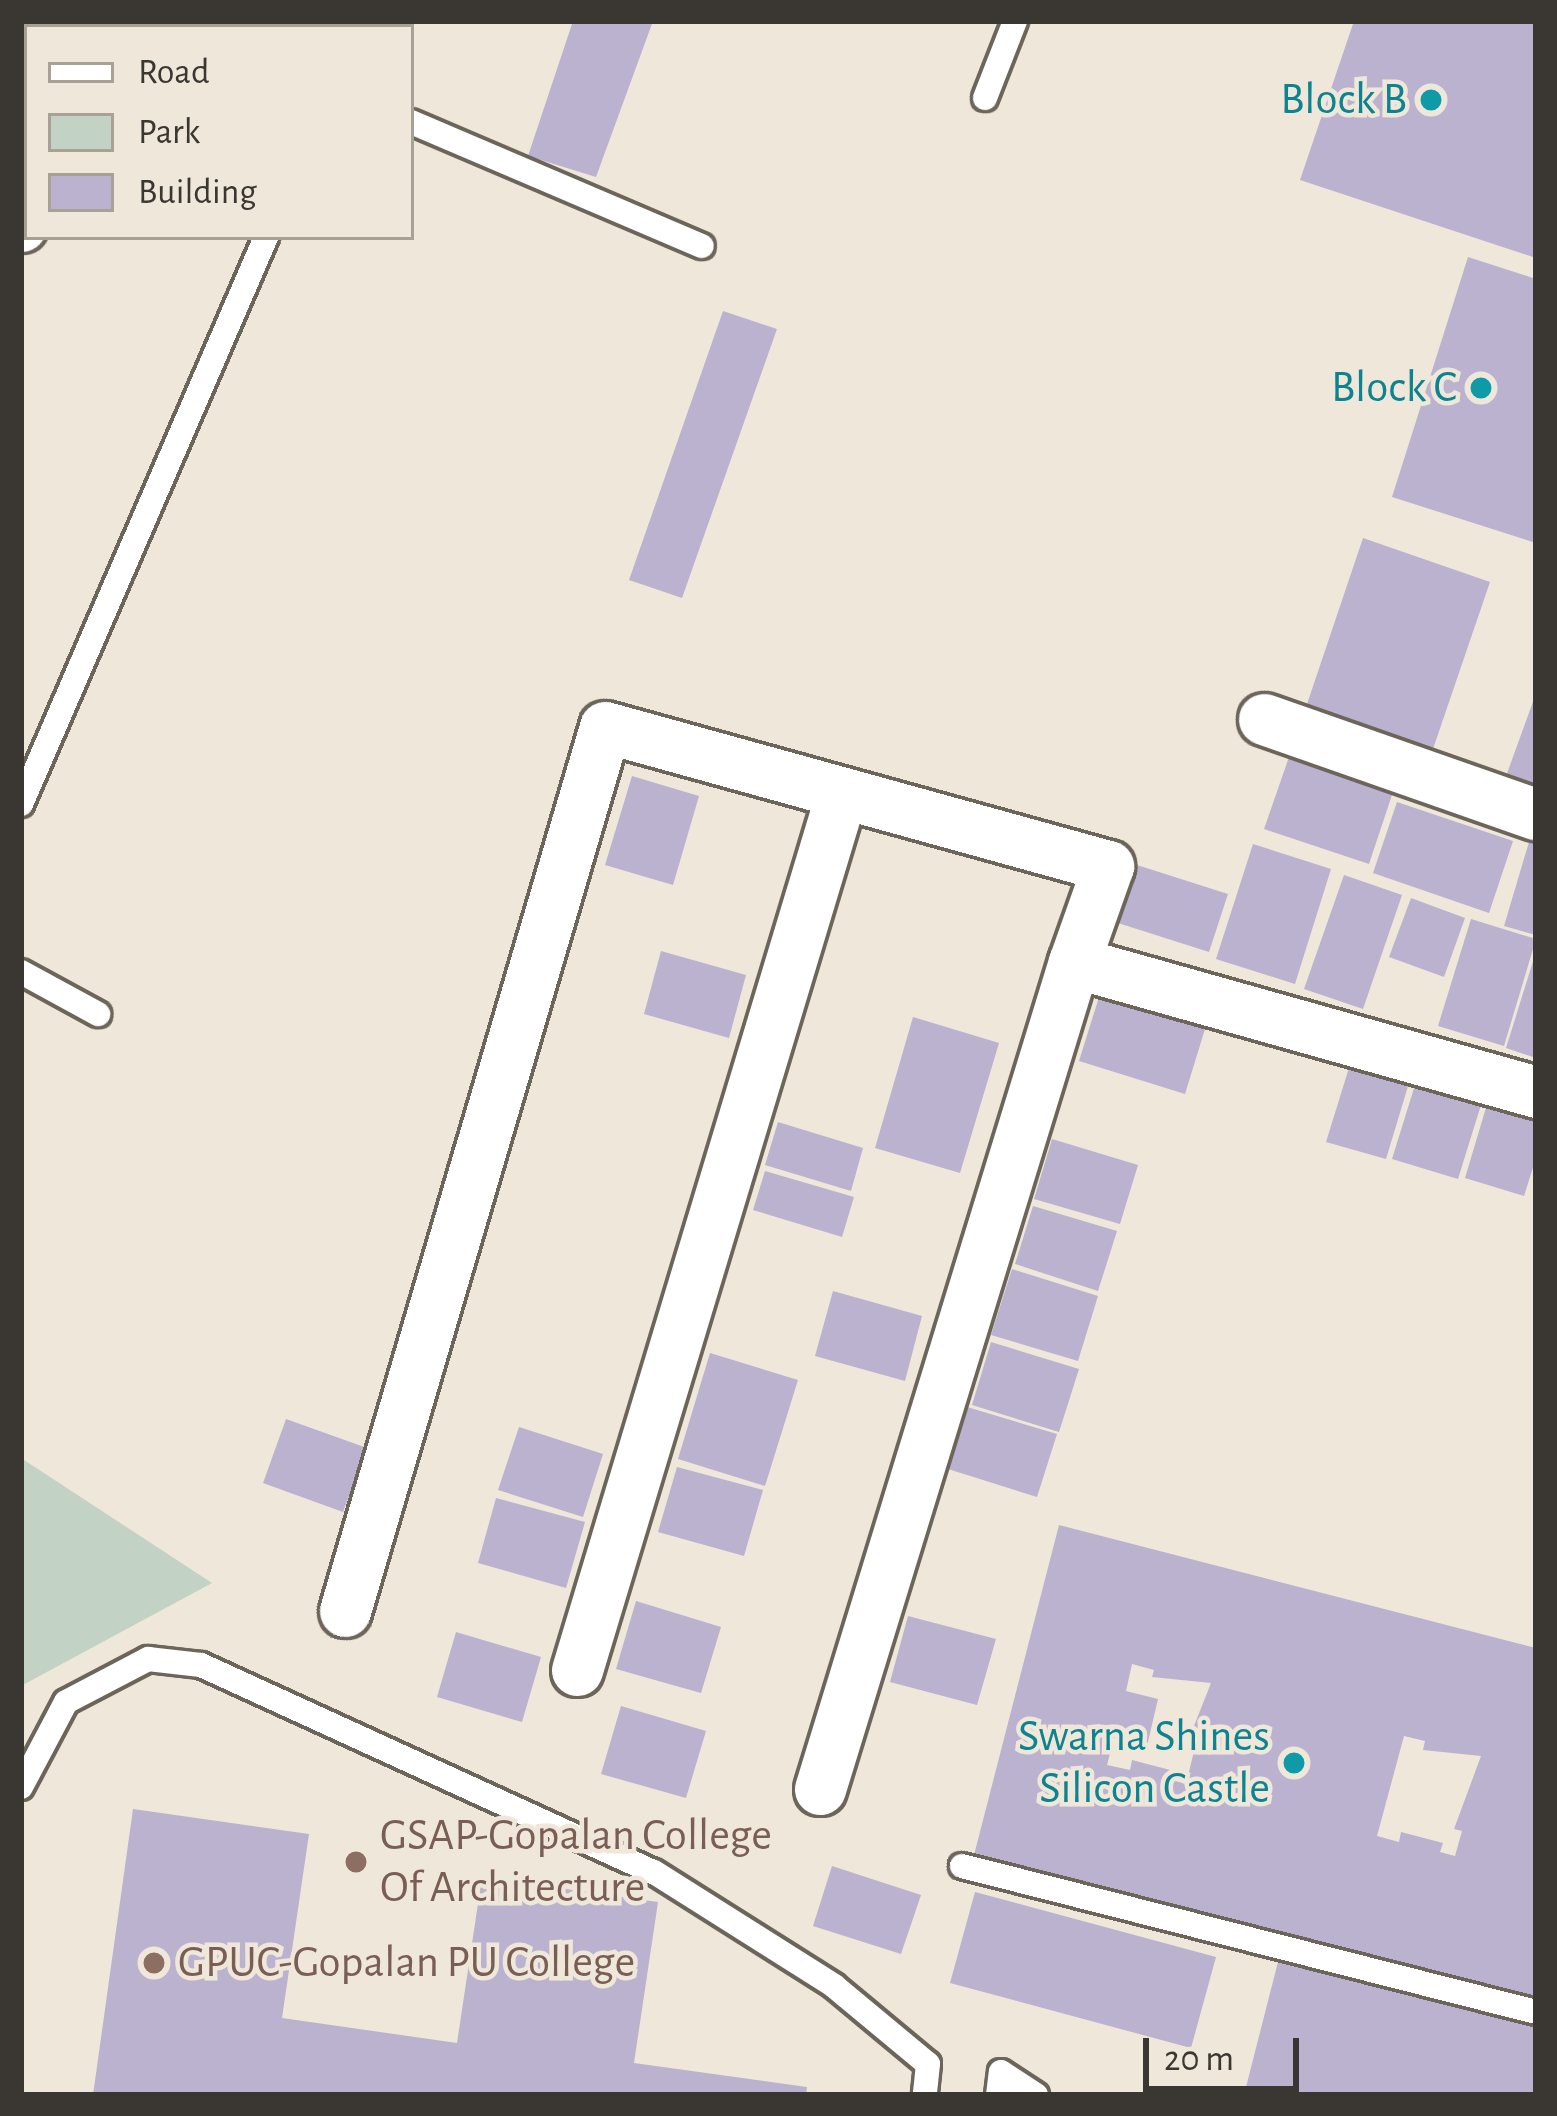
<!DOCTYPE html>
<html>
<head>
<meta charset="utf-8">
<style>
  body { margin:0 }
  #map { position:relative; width:1557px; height:2116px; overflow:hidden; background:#efe7d9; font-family:"Alegreya Sans",sans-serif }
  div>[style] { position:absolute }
  .green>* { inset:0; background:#c2d3c6 }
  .building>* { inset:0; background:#bbb2d0 }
  .roads { filter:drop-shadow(3px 0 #6c655a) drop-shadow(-3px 0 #6c655a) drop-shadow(0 3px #6c655a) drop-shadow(0 -3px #6c655a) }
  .service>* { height:24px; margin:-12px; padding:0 12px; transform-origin:12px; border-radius:12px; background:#fff }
  .minor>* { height:51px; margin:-25.5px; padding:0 25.5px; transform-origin:25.5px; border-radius:25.5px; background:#fff }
  .dots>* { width:33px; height:33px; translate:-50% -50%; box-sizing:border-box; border:6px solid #efe7d9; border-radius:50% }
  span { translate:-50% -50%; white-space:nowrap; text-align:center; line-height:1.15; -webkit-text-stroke:9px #efe7d9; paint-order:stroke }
  .culture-label { font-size:45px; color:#0d838f }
  .right { translate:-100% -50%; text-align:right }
  .education-label { font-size:45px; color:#785e54 }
  .left { translate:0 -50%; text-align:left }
  .frame { position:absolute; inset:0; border:24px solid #3a3732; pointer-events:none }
  .legend { position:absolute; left:24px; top:24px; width:390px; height:216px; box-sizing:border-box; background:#efe7d9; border:3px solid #a7a196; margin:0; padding:15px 21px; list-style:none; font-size:36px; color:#3a3732 }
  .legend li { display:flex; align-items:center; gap:24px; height:60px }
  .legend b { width:60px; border:3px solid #a7a196 }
  .scale { position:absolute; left:1143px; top:2038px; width:156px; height:54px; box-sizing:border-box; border:6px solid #3a3732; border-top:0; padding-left:15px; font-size:36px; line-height:42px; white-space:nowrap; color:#3a3732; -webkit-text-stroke:9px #efe7d9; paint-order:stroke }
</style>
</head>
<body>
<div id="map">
  <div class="green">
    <div style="clip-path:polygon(21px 1458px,212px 1583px,21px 1686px)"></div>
  </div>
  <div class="building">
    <div style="clip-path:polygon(573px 21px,653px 21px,596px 177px,528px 156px)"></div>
    <div style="clip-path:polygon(1354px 21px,1536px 21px,1536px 258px,1300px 180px)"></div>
    <div style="clip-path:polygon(1468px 257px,1536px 279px,1536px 543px,1392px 497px)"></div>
    <div style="clip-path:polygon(723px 311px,777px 329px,682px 598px,629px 580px)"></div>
    <div style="clip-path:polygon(1363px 538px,1490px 582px,1433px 749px,1306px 707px)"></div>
    <div style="clip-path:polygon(1535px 696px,1536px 696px,1536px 790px,1505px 779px)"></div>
    <div style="clip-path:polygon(1289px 757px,1393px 792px,1369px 864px,1264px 829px)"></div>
    <div style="clip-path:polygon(632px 776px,699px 796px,673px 885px,605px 865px)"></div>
    <div style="clip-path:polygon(1397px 802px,1513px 841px,1489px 913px,1373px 873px)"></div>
    <div style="clip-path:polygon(1529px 842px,1536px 844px,1536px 935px,1504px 926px)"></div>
    <div style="clip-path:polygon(1253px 844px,1331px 869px,1295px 984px,1216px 959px)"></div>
    <div style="clip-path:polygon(1137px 865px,1228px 894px,1209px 952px,1118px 923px)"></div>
    <div style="clip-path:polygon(1344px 875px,1402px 895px,1363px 1009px,1304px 989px)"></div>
    <div style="clip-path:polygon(1411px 898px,1465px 918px,1444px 977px,1389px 957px)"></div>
    <div style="clip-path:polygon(1471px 919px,1536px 939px,1504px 1046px,1438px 1026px)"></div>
    <div style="clip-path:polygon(661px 951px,746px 975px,729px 1038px,644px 1014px)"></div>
    <div style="clip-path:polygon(1535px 955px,1536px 955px,1536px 1058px,1506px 1048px)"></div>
    <div style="clip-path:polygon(1099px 997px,1205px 1029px,1185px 1094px,1079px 1061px)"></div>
    <div style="clip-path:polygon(913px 1017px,999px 1043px,960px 1173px,875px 1148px)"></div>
    <div style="clip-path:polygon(1353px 1055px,1412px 1073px,1386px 1159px,1326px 1142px)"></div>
    <div style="clip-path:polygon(1419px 1072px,1485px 1092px,1458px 1179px,1392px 1159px)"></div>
    <div style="clip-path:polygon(1491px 1091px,1536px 1105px,1536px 1158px,1524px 1196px,1465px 1178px)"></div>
    <div style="clip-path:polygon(778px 1122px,863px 1148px,851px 1191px,765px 1165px)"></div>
    <div style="clip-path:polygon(1052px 1139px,1138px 1165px,1120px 1224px,1034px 1199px)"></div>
    <div style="clip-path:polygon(765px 1171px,854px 1197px,842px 1237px,753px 1210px)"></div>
    <div style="clip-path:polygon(1033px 1206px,1117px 1231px,1098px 1291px,1015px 1264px)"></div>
    <div style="clip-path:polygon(1012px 1269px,1098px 1296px,1078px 1361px,991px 1335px)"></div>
    <div style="clip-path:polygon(833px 1291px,922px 1316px,905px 1381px,815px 1356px)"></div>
    <div style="clip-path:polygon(991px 1342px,1079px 1369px,1059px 1432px,972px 1405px)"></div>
    <div style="clip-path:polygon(710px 1353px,798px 1380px,765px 1486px,678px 1459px)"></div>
    <div style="clip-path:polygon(967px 1407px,1057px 1434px,1037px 1497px,948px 1469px)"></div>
    <div style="clip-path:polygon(286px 1419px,367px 1448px,343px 1512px,263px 1483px)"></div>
    <div style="clip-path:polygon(519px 1427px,603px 1454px,583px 1517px,498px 1490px)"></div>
    <div style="clip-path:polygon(677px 1467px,763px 1490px,744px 1556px,658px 1532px)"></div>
    <div style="clip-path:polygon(496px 1498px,585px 1522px,566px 1588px,478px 1563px)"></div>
    <div style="clip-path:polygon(evenodd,1059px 1525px,1536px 1648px,1536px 2004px,973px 1859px,1059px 1525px,1132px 1664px,1154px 1670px,1152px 1677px,1211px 1683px,1188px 1741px,1196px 1743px,1186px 1784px,1172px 1780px,1174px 1771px,1132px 1760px,1130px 1770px,1107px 1765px,1114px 1738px,1147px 1746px,1158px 1699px,1126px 1691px,1132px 1664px,1059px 1525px,1404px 1736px,1425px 1741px,1423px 1750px,1481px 1756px,1454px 1829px,1462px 1831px,1455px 1856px,1440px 1852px,1443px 1843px,1401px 1832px,1399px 1842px,1377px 1836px,1404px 1736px)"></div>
    <div style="clip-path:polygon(636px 1601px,721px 1627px,701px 1693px,616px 1669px)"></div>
    <div style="clip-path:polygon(908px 1616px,996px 1639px,977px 1705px,890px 1682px)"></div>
    <div style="clip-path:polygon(456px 1632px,541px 1657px,522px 1722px,437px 1697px)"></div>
    <div style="clip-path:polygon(621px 1706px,706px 1731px,686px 1798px,601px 1774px)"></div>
    <div style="clip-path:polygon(133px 1809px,309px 1834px,282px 2018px,457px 2043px,482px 1877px,658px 1902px,634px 2063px,807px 2087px,806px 2095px,93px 2095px)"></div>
    <div style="clip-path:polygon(832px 1866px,921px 1895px,901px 1954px,813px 1926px)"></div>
    <div style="clip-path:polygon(975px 1892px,1216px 1957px,1191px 2048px,950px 1983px)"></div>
    <div style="clip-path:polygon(1280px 1954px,1536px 2019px,1536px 2095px,1244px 2095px)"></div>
  </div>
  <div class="roads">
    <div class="service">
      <div style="left:356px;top:27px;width:7px;rotate:-63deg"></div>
      <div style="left:985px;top:98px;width:83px;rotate:-68.7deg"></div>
      <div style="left:411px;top:122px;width:316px;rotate:23.1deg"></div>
      <div style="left:21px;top:804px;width:618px;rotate:-66.63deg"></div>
      <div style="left:21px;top:972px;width:88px;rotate:28.6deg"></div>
      <div style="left:21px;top:1787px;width:96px;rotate:-62.1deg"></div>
      <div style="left:66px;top:1702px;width:93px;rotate:-27.7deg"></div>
      <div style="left:148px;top:1659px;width:53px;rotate:6.5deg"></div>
      <div style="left:201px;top:1665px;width:498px;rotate:24.6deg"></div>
      <div style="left:654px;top:1872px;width:213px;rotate:32.3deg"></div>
      <div style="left:834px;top:1986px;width:122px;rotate:39.7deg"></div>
      <div style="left:928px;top:2064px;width:31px;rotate:96deg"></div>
      <div style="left:962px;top:1866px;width:592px;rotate:14.27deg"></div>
      <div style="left:998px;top:2095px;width:23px;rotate:-83deg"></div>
      <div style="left:1001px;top:2072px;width:42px;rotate:33.3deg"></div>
    </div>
    <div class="minor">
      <div style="left:96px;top:27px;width:7px;rotate:-63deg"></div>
      <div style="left:21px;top:226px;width:17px;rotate:-69deg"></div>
      <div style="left:1264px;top:719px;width:288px;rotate:19.3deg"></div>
      <div style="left:345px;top:1611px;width:921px;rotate:-73.61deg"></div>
      <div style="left:605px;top:727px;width:522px;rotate:15.45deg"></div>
      <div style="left:1108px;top:866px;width:102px;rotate:109.5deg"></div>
      <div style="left:1074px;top:962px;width:480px;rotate:15.7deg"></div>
      <div style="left:577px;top:1670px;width:914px;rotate:-73.21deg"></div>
      <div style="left:820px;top:1789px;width:865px;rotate:-72.93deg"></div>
    </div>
  </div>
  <div class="dots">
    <div style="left:1431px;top:100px;background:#0f9aa8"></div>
    <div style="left:1481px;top:388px;background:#0f9aa8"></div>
    <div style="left:1294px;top:1763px;background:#0f9aa8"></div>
    <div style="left:356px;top:1862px;background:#8d6e63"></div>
    <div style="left:154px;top:1963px;background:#8d6e63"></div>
  </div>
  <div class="culture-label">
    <span class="right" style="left:1407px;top:100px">Block B</span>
    <span class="right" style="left:1457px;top:388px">Block C</span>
    <span class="right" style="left:1270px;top:1763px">Swarna Shines<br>Silicon Castle</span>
  </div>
  <div class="education-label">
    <span class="left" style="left:380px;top:1862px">GSAP-Gopalan College<br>Of Architecture</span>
    <span class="left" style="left:178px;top:1963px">GPUC-Gopalan PU College</span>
  </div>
  <div class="frame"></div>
  <ul class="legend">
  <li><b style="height:15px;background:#fff"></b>Road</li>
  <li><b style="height:33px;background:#c2d3c6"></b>Park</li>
  <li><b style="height:33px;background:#bbb2d0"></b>Building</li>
  </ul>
  <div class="scale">20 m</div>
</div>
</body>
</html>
